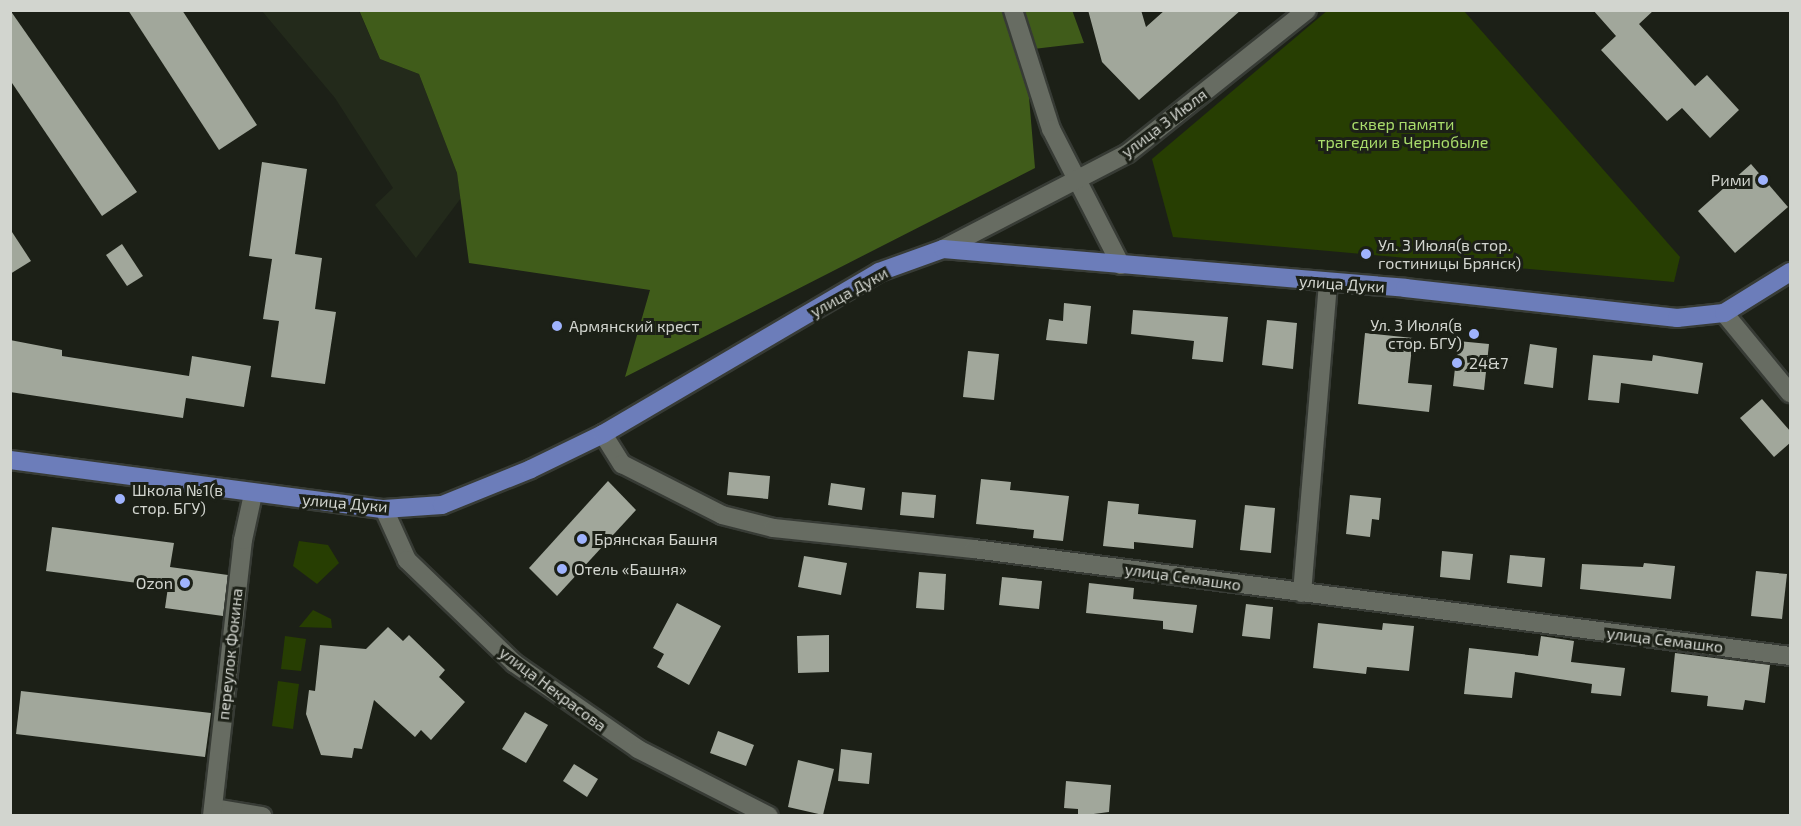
<!DOCTYPE html>
<html>
<head>
<meta charset="utf-8">
<style>
  body { margin:0 }
  #map { position:relative; width:1801px; height:826px; overflow:hidden; background:#1c2017; font-family:"Exo 2",sans-serif }
  div>[style] { position:absolute }
  .built>* { inset:0; background:#232a1b }
  .green>* { inset:0; background:#273e02 }
  .forest>* { inset:0; background:#405c1a }
  .building>* { inset:0; background:#a1a79b }
  .roads { filter:drop-shadow(2px 0 #373b35) drop-shadow(-2px 0 #373b35) drop-shadow(0 2px #373b35) drop-shadow(0 -2px #373b35) }
  .street>* { height:18px; margin:-9px; padding:0 9px; transform-origin:9px; border-radius:9px; background:#676c62 }
  .primary>* { height:18px; margin:-9px; padding:0 9px; transform-origin:9px; border-radius:9px; background:#6c7dba }
  .dots>* { width:16px; height:16px; translate:-50% -50%; box-sizing:border-box; border:3px solid #1c2017; border-radius:50% }
  span { translate:-50% -50%; white-space:nowrap; text-align:center; line-height:1.15; -webkit-text-stroke:6px #1c2017; paint-order:stroke }
  .street-label { font-size:16px; color:#d2d5cf }
  .park-label { font-size:16px; color:#a9dc6b }
  .poi-label { font-size:16px; color:#d2d5cf }
  .right { translate:-100% -50%; text-align:right }
  .left { translate:0 -50%; text-align:left }
  .frame { position:absolute; inset:0; border:12px solid #d2d5cf; pointer-events:none }
</style>
</head>
<body>
<div id="map">
  <div class="built">
    <div style="clip-path:polygon(262px 11px,359px 11px,380px 59px,419px 74px,457px 173px,461px 198px,416px 258px,375px 205px,393px 188px,335px 98px)"></div>
  </div>
  <div class="green">
    <div style="clip-path:polygon(1328px 10px,1464px 11px,1680px 257px,1674px 282px,1173px 237px,1152px 159px)"></div>
    <div style="clip-path:polygon(299px 541px,328px 545px,339px 563px,317px 584px,293px 566px)"></div>
    <div style="clip-path:polygon(313px 610px,331px 619px,332px 628px,299px 627px)"></div>
    <div style="clip-path:polygon(285px 636px,306px 639px,301px 671px,281px 669px)"></div>
    <div style="clip-path:polygon(278px 681px,299px 684px,293px 729px,272px 726px)"></div>
  </div>
  <div class="forest">
    <div style="clip-path:polygon(359px 10px,1072px 10px,1084px 43px,1025px 50px,1035px 168px,625px 377px,650px 290px,469px 263px,457px 173px,419px 74px,380px 59px)"></div>
  </div>
  <div class="building">
    <div style="clip-path:polygon(10px 10px,137px 192px,102px 216px,10px 80px)"></div>
    <div style="clip-path:polygon(128px 10px,182px 10px,257px 125px,219px 150px)"></div>
    <div style="clip-path:polygon(1088px 10px,1141px 10px,1146px 27px,1165px 10px,1241px 10px,1139px 100px,1102px 62px)"></div>
    <div style="clip-path:polygon(1593px 10px,1654px 10px,1639px 24px,1695px 86px,1707px 75px,1739px 110px,1710px 138px,1682px 108px,1667px 121px,1601px 50px,1616px 36px)"></div>
    <div style="clip-path:polygon(262px 162px,307px 169px,295px 254px,322px 258px,315px 309px,336px 312px,325px 384px,271px 377px,279px 321px,263px 319px,272px 259px,249px 256px)"></div>
    <div style="clip-path:polygon(1751px 164px,1788px 207px,1735px 253px,1698px 211px)"></div>
    <div style="clip-path:polygon(10px 229px,31px 261px,10px 274px)"></div>
    <div style="clip-path:polygon(122px 244px,143px 276px,127px 286px,106px 255px)"></div>
    <div style="clip-path:polygon(1064px 303px,1091px 306px,1087px 344px,1046px 340px,1049px 319px,1063px 321px)"></div>
    <div style="clip-path:polygon(1133px 310px,1228px 317px,1223px 362px,1192px 359px,1194px 341px,1131px 334px)"></div>
    <div style="clip-path:polygon(1267px 320px,1297px 323px,1293px 369px,1262px 365px)"></div>
    <div style="clip-path:polygon(1365px 333px,1413px 338px,1408px 383px,1432px 385px,1429px 412px,1358px 404px)"></div>
    <div style="clip-path:polygon(10px 340px,62px 350px,62px 356px,189px 376px,192px 356px,251px 366px,244px 407px,186px 398px,183px 418px,10px 392px)"></div>
    <div style="clip-path:polygon(1458px 341px,1489px 344px,1484px 390px,1453px 386px)"></div>
    <div style="clip-path:polygon(1530px 344px,1557px 348px,1553px 388px,1524px 384px)"></div>
    <div style="clip-path:polygon(968px 351px,999px 354px,994px 400px,963px 397px)"></div>
    <div style="clip-path:polygon(1593px 355px,1652px 361px,1653px 355px,1703px 363px,1698px 394px,1621px 383px,1619px 403px,1588px 400px)"></div>
    <div style="clip-path:polygon(1762px 399px,1791px 432px,1791px 442px,1774px 457px,1740px 418px)"></div>
    <div style="clip-path:polygon(729px 472px,770px 476px,768px 499px,727px 495px)"></div>
    <div style="clip-path:polygon(981px 479px,1011px 482px,1010px 490px,1069px 496px,1063px 541px,1033px 538px,1034px 530px,976px 524px)"></div>
    <div style="clip-path:polygon(608px 481px,636px 510px,557px 596px,529px 568px)"></div>
    <div style="clip-path:polygon(831px 483px,865px 488px,862px 510px,828px 505px)"></div>
    <div style="clip-path:polygon(902px 492px,936px 495px,934px 518px,900px 515px)"></div>
    <div style="clip-path:polygon(1350px 495px,1381px 498px,1379px 520px,1372px 519px,1370px 537px,1346px 534px)"></div>
    <div style="clip-path:polygon(1108px 501px,1139px 504px,1138px 514px,1196px 520px,1193px 548px,1134px 542px,1134px 549px,1103px 546px)"></div>
    <div style="clip-path:polygon(1245px 505px,1275px 508px,1271px 553px,1240px 550px)"></div>
    <div style="clip-path:polygon(52px 527px,174px 543px,170px 567px,228px 575px,223px 616px,165px 608px,168px 587px,46px 571px)"></div>
    <div style="clip-path:polygon(1442px 551px,1473px 554px,1470px 580px,1440px 577px)"></div>
    <div style="clip-path:polygon(1510px 555px,1545px 558px,1542px 587px,1507px 583px)"></div>
    <div style="clip-path:polygon(804px 556px,847px 563px,841px 595px,798px 587px)"></div>
    <div style="clip-path:polygon(1644px 563px,1675px 566px,1671px 599px,1580px 589px,1582px 564px,1643px 567px)"></div>
    <div style="clip-path:polygon(1756px 571px,1787px 574px,1782px 619px,1751px 616px)"></div>
    <div style="clip-path:polygon(919px 572px,946px 574px,944px 610px,916px 608px)"></div>
    <div style="clip-path:polygon(1002px 577px,1042px 581px,1039px 609px,999px 605px)"></div>
    <div style="clip-path:polygon(1089px 583px,1134px 588px,1133px 599px,1197px 605px,1193px 633px,1163px 629px,1163px 621px,1086px 613px)"></div>
    <div style="clip-path:polygon(677px 603px,721px 626px,689px 685px,657px 667px,664px 654px,653px 648px)"></div>
    <div style="clip-path:polygon(1246px 604px,1273px 607px,1270px 639px,1242px 636px)"></div>
    <div style="clip-path:polygon(1318px 623px,1382px 630px,1383px 623px,1414px 626px,1409px 671px,1367px 667px,1366px 674px,1313px 668px)"></div>
    <div style="clip-path:polygon(388px 627px,403px 641px,409px 635px,445px 670px,439px 677px,465px 702px,431px 740px,421px 730px,415px 737px,374px 700px,362px 749px,354px 748px,352px 758px,321px 755px,306px 714px,309px 690px,315px 691px,320px 645px,366px 649px)"></div>
    <div style="clip-path:polygon(829px 635px,829px 672px,798px 673px,797px 636px)"></div>
    <div style="clip-path:polygon(1541px 636px,1574px 641px,1571px 662px,1625px 668px,1621px 696px,1591px 693px,1592px 684px,1515px 672px,1512px 698px,1464px 694px,1469px 648px,1538px 656px)"></div>
    <div style="clip-path:polygon(1675px 653px,1770px 665px,1765px 703px,1745px 700px,1743px 710px,1707px 706px,1708px 696px,1671px 692px)"></div>
    <div style="clip-path:polygon(21px 691px,211px 713px,205px 757px,16px 734px)"></div>
    <div style="clip-path:polygon(525px 712px,548px 725px,526px 763px,502px 749px)"></div>
    <div style="clip-path:polygon(718px 731px,754px 745px,746px 766px,710px 753px)"></div>
    <div style="clip-path:polygon(841px 749px,872px 753px,869px 784px,838px 781px)"></div>
    <div style="clip-path:polygon(798px 760px,834px 769px,823px 815px,788px 807px)"></div>
    <div style="clip-path:polygon(574px 764px,598px 779px,587px 797px,563px 781px)"></div>
    <div style="clip-path:polygon(1066px 781px,1111px 785px,1109px 812px,1078px 816px,1078px 809px,1064px 808px)"></div>
  </div>
  <div class="roads">
    <div class="street">
      <div style="left:1013px;top:10px;width:125px;rotate:72.3deg"></div>
      <div style="left:1051px;top:129px;width:153px;rotate:62.8deg"></div>
      <div style="left:943px;top:249px;width:208px;rotate:-27.4deg"></div>
      <div style="left:1128px;top:153px;width:229px;rotate:-38.6deg"></div>
      <div style="left:1724px;top:313px;width:104px;rotate:50.5deg"></div>
      <div style="left:603px;top:434px;width:36px;rotate:58deg"></div>
      <div style="left:622px;top:464px;width:112px;rotate:27deg"></div>
      <div style="left:722px;top:515px;width:53px;rotate:14.3deg"></div>
      <div style="left:773px;top:528px;width:202px;rotate:6deg"></div>
      <div style="left:974px;top:549px;width:823px;rotate:7.47deg"></div>
      <div style="left:384px;top:509px;width:56px;rotate:65.7deg"></div>
      <div style="left:407px;top:560px;width:149px;rotate:43.9deg"></div>
      <div style="left:514px;top:663px;width:151px;rotate:34.7deg"></div>
      <div style="left:638px;top:749px;width:147px;rotate:27.1deg"></div>
      <div style="left:1302px;top:593px;width:311px;rotate:-85.2deg"></div>
      <div style="left:213px;top:808px;width:50px;rotate:9.3deg"></div>
      <div style="left:212px;top:816px;width:278px;rotate:-83.6deg"></div>
      <div style="left:243px;top:540px;width:47px;rotate:-77.7deg"></div>
    </div>
    <div class="primary">
      <div style="left:10px;top:460px;width:377px;rotate:7.5deg"></div>
      <div style="left:384px;top:509px;width:58px;rotate:-3.9deg"></div>
      <div style="left:442px;top:505px;width:96px;rotate:-22deg"></div>
      <div style="left:531px;top:469px;width:80px;rotate:-25.9deg"></div>
      <div style="left:603px;top:434px;width:320px;rotate:-30.4deg"></div>
      <div style="left:879px;top:272px;width:68px;rotate:-19.8deg"></div>
      <div style="left:943px;top:249px;width:464px;rotate:4.8deg"></div>
      <div style="left:1405px;top:288px;width:274px;rotate:6.3deg"></div>
      <div style="left:1677px;top:318px;width:47px;rotate:-6.1deg"></div>
      <div style="left:1724px;top:313px;width:78px;rotate:-31.8deg"></div>
    </div>
  </div>
  <div class="dots">
    <div style="left:1763px;top:180px;background:#9fb3fd"></div>
    <div style="left:1366px;top:254px;background:#9fb3fd"></div>
    <div style="left:557px;top:326px;background:#9fb3fd"></div>
    <div style="left:1474px;top:334px;background:#9fb3fd"></div>
    <div style="left:1457px;top:363px;background:#9fb3fd"></div>
    <div style="left:120px;top:499px;background:#9fb3fd"></div>
    <div style="left:582px;top:539px;background:#9fb3fd"></div>
    <div style="left:562px;top:569px;background:#9fb3fd"></div>
    <div style="left:185px;top:583px;background:#9fb3fd"></div>
  </div>
  <div class="street-label">
    <span style="left:1164px;top:123px;rotate:-37deg">улица 3 Июля</span>
    <span style="left:1342px;top:284px;rotate:4deg">улица Дуки</span>
    <span style="left:849px;top:292px;rotate:-29deg">улица Дуки</span>
    <span style="left:345px;top:503px;rotate:5deg">улица Дуки</span>
    <span style="left:1183px;top:577px;rotate:8deg">улица Семашко</span>
    <span style="left:1665px;top:640px;rotate:7deg">улица Семашко</span>
    <span style="left:230px;top:654px;rotate:-84deg">переулок Фокина</span>
    <span style="left:553px;top:689px;rotate:37deg">улица Некрасова</span>
  </div>
  <div class="park-label">
    <span style="left:1403px;top:133px">сквер памяти<br>трагедии в Чернобыле</span>
  </div>
  <div class="poi-label">
    <span class="right" style="left:1751px;top:180px">Рими</span>
    <span class="left" style="left:1378px;top:254px">Ул. 3 Июля(в стор.<br>гостиницы Брянск)</span>
    <span class="right" style="left:1462px;top:334px">Ул. 3 Июля(в<br>стор. БГУ)</span>
    <span class="left" style="left:569px;top:326px">Армянский крест</span>
    <span class="left" style="left:1469px;top:363px">24&amp;7</span>
    <span class="left" style="left:132px;top:499px">Школа №1(в<br>стор. БГУ)</span>
    <span class="left" style="left:594px;top:539px">Брянская Башня</span>
    <span class="left" style="left:574px;top:569px">Отель «Башня»</span>
    <span class="right" style="left:173px;top:583px">Ozon</span>
  </div>
  <div class="frame"></div>
</div>
</body>
</html>
